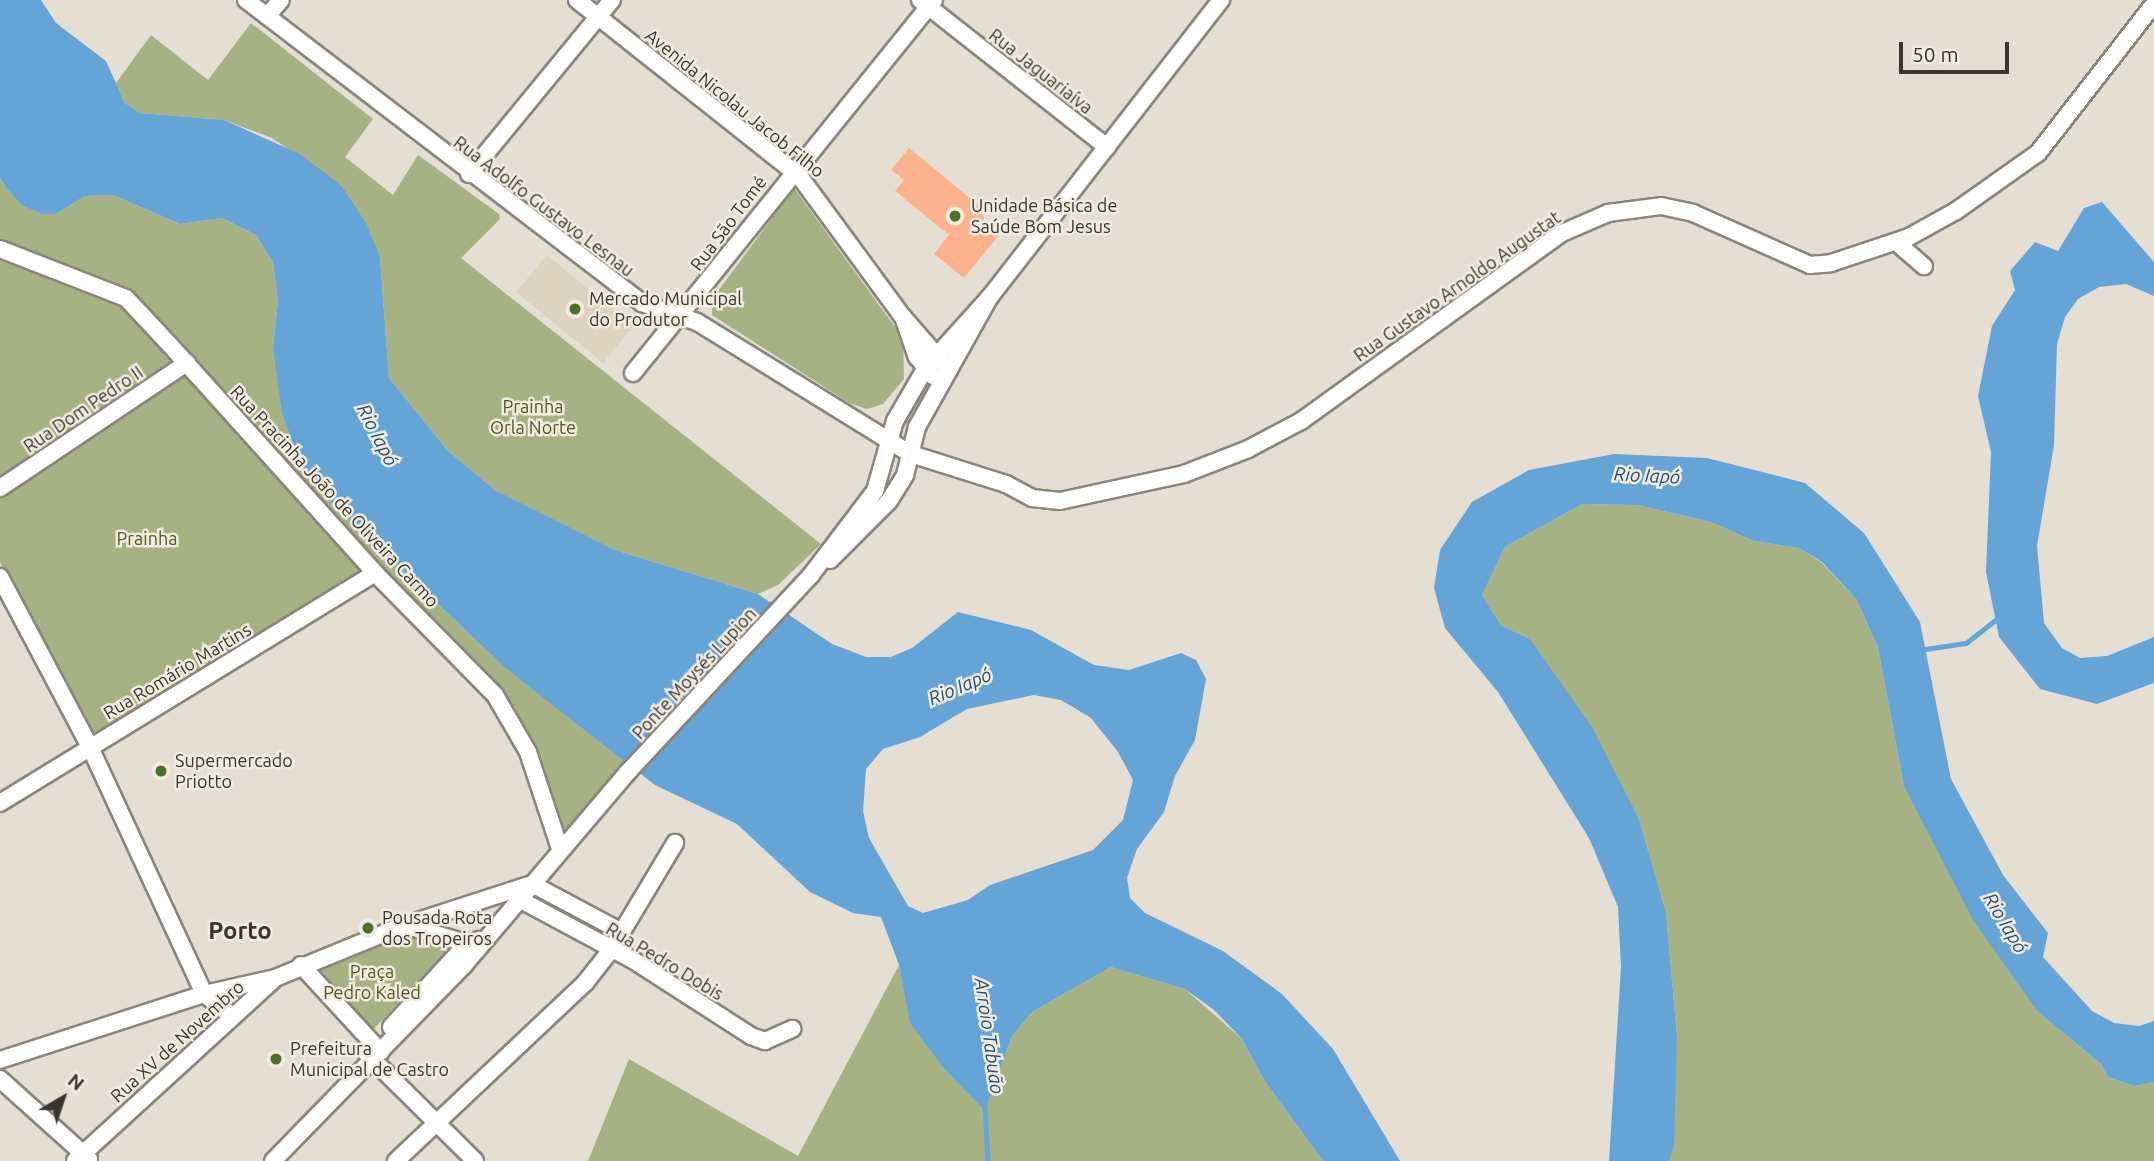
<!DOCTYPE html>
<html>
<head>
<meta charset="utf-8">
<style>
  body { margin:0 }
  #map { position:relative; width:2154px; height:1161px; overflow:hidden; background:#e5ded3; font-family:Ubuntu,sans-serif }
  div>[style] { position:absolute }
  .built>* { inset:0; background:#ddd1c0 }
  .green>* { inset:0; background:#a7b284 }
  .water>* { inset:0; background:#64a4d7 }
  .stream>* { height:4.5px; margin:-2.25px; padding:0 2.25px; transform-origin:2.25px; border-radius:2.25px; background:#64a4d7 }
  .building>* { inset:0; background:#fcb38d }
  .roads { filter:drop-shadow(2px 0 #8b857b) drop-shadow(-2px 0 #8b857b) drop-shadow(0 2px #8b857b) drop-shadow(0 -2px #8b857b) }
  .minor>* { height:16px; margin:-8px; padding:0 8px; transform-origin:8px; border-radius:8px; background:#fff }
  .dots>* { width:19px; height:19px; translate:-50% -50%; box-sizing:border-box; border:4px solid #f2ebe0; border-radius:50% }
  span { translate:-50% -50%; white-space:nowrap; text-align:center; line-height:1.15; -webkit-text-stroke:5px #f2ebe0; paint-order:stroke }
  .street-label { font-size:18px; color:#393632 }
  .poi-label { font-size:18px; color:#393632 }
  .left { translate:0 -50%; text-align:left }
  .park-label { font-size:18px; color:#4e5821 }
  .water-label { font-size:19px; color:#205073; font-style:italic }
  .district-label { font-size:24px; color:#393632; font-weight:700 }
  .north { position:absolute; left:28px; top:1063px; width:70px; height:70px; -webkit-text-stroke:5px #f2ebe0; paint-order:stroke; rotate:39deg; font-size:19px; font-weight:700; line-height:28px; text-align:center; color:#393632 }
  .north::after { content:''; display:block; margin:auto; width:24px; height:32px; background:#393632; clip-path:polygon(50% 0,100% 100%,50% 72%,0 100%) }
  .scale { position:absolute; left:1899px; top:42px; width:110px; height:32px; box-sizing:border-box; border:4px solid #393632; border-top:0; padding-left:9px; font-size:21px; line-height:24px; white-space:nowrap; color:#393632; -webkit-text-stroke:5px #f2ebe0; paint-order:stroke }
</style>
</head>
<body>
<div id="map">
  <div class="built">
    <div style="clip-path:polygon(547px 255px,633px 326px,603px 363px,516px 292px)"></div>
  </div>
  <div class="green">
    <div style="clip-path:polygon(251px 23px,373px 119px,345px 157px,393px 195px,418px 155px,499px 214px,500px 219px,461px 258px,821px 544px,778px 585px,758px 594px,615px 550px,558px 524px,495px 490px,448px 451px,389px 378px,380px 257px,341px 185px,272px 138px,224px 120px,140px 113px,125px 103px,116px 83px,151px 35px,208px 80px)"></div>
    <div style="clip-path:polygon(0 178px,5px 186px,56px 214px,85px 196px,113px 195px,180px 224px,222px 218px,256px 235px,273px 262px,278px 300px,273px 348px,301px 464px,318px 489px,504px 667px,630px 763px,565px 837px,522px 728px,128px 296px,0 247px)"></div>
    <div style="clip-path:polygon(794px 188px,903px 338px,904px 379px,883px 404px,867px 409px,849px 403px,712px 315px,713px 298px)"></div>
    <div style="clip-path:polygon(0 256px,120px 303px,135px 315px,367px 571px,91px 742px,0 562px)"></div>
    <div style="clip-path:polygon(1582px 504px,1637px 505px,1711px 522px,1754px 541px,1799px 548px,1821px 562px,1857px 600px,1878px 648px,1904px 786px,2038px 1012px,2101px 1064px,2108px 1077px,2135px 1086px,2154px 1082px,2154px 1161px,1669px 1161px,1677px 1036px,1666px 912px,1639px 819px,1530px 639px,1501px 625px,1482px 595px,1505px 547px)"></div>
    <div style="clip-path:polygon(418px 929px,436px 935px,448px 949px,372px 1031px,309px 968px)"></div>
    <div style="clip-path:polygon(899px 965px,911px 1023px,944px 1069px,985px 1109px,1012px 1036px,1032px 1012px,1111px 967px,1185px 989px,1242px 1039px,1264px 1080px,1323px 1161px,588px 1161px,629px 1059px,798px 1156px)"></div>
  </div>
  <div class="water">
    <div style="clip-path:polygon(evenodd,0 0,41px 0,56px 23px,106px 61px,125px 103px,140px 113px,224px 120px,298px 153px,341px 185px,366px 223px,380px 257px,389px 378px,448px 451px,495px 490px,615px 550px,758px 594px,832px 644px,866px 657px,891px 657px,912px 648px,958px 612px,1031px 630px,1094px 665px,1129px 670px,1181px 653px,1196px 660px,1206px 679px,1195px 740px,1175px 776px,1164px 812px,1137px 849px,1127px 878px,1130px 898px,1145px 913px,1223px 951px,1282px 994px,1333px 1049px,1400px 1161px,1323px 1161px,1264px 1080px,1242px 1039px,1214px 1010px,1185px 989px,1111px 967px,1032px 1012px,1012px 1036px,985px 1110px,944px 1069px,910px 1023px,899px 965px,881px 917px,853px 913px,810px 892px,737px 824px,655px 785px,504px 667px,318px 489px,301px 464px,282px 413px,273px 348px,278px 300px,273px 262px,256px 235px,222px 218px,180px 224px,113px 195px,85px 196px,56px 214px,42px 214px,22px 205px,5px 186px,0 178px,0 0,1034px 695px,1061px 700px,1091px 718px,1118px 752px,1133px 780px,1123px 820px,1093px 850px,990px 885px,968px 900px,923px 913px,908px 906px,869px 838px,863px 811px,866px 769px,883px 749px,920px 737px,967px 709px,1034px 695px)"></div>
    <div style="clip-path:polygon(2102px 202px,2154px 262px,2154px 296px,2126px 284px,2099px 287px,2078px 299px,2065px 317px,2057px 344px,2054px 445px,2037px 546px,2044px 623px,2062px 648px,2080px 658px,2107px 656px,2154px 637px,2154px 683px,2097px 704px,2040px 689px,1999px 637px,1986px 572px,1991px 452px,1978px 396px,1992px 326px,2015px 290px,2010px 271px,2035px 242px,2058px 251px,2084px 208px)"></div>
    <div style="clip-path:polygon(1614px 454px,1707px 458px,1805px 483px,1864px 533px,1920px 622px,1951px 779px,2003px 875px,2048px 933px,2043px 957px,2092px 1011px,2114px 1023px,2139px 1026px,2154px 1021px,2154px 1082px,2135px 1086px,2108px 1077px,2101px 1064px,2038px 1012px,1973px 920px,1904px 786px,1878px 648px,1857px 600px,1822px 562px,1799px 548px,1754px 541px,1711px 522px,1637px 505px,1582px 504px,1505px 547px,1482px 595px,1501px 625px,1530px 639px,1592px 727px,1639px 819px,1666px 912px,1677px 1036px,1674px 1145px,1669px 1161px,1609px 1161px,1621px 967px,1618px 907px,1589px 838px,1498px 692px,1445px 628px,1434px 588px,1440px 550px,1472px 502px,1529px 470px)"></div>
  </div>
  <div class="stream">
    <div style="left:1919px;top:650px;width:48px;rotate:-8.5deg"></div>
    <div style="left:1966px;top:643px;width:42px;rotate:-38.2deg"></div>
    <div style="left:985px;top:1106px;width:55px;rotate:86.9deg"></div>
  </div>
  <div class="building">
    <div style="clip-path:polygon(909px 148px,983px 209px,984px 223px,999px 235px,964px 278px,934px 254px,949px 235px,895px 191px,904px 180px,891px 170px)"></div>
  </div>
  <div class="roads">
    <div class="minor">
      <div style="left:246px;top:0;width:499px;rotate:37.4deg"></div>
      <div style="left:642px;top:303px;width:58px;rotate:19.1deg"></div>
      <div style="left:697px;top:322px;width:251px;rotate:31.7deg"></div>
      <div style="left:911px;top:454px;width:100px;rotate:17.5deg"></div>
      <div style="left:1006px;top:484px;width:30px;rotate:28deg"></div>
      <div style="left:1032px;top:498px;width:28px;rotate:6deg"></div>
      <div style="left:1060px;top:501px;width:127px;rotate:-12.3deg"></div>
      <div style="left:1184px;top:474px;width:69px;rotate:-21.3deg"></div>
      <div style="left:1248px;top:449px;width:60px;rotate:-27.8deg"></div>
      <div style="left:1301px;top:421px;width:322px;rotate:-35.8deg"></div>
      <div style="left:1562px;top:233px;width:50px;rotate:-23.5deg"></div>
      <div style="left:1608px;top:213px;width:53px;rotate:-7.5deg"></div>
      <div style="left:1661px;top:206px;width:33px;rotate:12deg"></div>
      <div style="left:1693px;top:213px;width:128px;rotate:24deg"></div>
      <div style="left:1810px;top:265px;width:21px;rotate:-5deg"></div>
      <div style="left:1831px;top:263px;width:82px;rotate:-18.4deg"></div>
      <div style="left:1909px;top:237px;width:54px;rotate:-29deg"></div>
      <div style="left:1956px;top:211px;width:100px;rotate:-35.3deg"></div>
      <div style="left:2038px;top:153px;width:189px;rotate:-52.1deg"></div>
      <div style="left:577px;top:0;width:285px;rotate:38.4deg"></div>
      <div style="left:800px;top:177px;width:174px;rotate:53.7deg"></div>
      <div style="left:903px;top:317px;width:70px;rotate:49deg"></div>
      <div style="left:920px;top:0;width:238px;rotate:38.2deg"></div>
      <div style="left:267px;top:16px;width:21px;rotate:-49deg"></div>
      <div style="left:469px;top:174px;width:225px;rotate:-50.6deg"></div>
      <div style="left:1896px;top:242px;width:37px;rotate:41deg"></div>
      <div style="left:0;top:249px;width:135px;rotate:21.3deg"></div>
      <div style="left:126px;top:298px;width:64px;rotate:46.9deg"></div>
      <div style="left:170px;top:345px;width:307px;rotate:48deg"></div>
      <div style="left:375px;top:573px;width:171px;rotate:45.5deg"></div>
      <div style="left:495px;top:695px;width:66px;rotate:59.9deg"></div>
      <div style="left:528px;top:752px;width:102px;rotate:71.7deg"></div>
      <div style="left:904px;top:320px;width:39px;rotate:71deg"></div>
      <div style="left:917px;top:357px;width:25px;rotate:50deg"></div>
      <div style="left:633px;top:373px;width:479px;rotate:-51.1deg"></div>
      <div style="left:0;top:488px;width:225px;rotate:-33.8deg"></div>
      <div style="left:830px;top:560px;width:83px;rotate:-45deg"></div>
      <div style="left:889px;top:501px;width:31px;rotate:-58deg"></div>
      <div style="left:905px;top:475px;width:49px;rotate:-76deg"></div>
      <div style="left:917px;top:427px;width:148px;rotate:-60.8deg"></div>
      <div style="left:0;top:577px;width:192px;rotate:62.1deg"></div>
      <div style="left:90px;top:747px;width:272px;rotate:65.2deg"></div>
      <div style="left:204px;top:994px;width:36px;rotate:38deg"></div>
      <div style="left:0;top:803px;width:440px;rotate:-31.5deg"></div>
      <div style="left:519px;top:899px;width:129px;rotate:28.2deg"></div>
      <div style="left:633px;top:960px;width:140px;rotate:32.8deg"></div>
      <div style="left:751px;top:1036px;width:15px;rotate:20deg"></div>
      <div style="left:765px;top:1041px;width:30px;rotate:-24deg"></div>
      <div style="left:408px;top:926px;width:71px;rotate:16.4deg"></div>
      <div style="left:301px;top:965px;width:118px;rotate:47.4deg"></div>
      <div style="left:391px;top:1027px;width:104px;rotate:-47.7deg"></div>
      <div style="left:461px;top:950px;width:21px;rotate:-29deg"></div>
      <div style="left:367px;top:1054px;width:152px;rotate:44.7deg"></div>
      <div style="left:0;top:1060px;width:214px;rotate:-17.9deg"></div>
      <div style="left:204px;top:994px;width:73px;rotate:-12.7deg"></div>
      <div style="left:275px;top:978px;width:137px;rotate:-22.3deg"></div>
      <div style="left:402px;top:926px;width:137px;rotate:-17.9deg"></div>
      <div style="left:532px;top:884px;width:102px;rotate:28.1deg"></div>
      <div style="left:0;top:1079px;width:120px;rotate:42deg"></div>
      <div style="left:75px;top:1161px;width:268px;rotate:-42.4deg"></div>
      <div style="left:273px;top:1161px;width:275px;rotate:-45.7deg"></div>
      <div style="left:465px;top:964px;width:252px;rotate:-49.7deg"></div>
      <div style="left:628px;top:772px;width:269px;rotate:-47.1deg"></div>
      <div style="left:811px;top:575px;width:106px;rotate:-52.7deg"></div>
      <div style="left:875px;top:491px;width:73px;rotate:-74.1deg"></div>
      <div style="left:895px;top:421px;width:60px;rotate:-60deg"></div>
      <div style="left:925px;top:369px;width:96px;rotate:-48deg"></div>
      <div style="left:989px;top:298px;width:378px;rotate:-52.1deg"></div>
      <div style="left:396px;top:1161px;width:260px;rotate:-43.3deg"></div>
      <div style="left:585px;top:983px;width:42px;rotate:-51.8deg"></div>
      <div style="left:611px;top:950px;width:125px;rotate:-59.1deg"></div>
    </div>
  </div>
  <div class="dots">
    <div style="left:955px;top:216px;background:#4b712b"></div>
    <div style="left:575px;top:309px;background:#4b712b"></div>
    <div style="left:161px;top:771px;background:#4b712b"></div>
    <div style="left:368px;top:928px;background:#4b712b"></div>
    <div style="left:276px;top:1059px;background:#4b712b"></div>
  </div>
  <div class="street-label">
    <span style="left:1041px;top:71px;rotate:38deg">Rua Jaguariaíva</span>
    <span style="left:735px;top:103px;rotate:39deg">Avenida Nicolau Jacob Filho</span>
    <span style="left:544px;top:206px;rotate:37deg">Rua Adolfo Gustavo Lesnau</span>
    <span style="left:728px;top:223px;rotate:-53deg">Rua São Tomé</span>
    <span style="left:1457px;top:286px;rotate:-35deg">Rua Gustavo Arnoldo Augustat</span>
    <span style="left:83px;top:409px;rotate:-34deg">Rua Dom Pedro II</span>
    <span style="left:335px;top:496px;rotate:47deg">Rua Pracinha João de Oliveira Carmo</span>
    <span style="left:177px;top:671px;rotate:-31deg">Rua Romário Martins</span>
    <span style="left:694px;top:673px;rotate:-47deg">Ponte Moysés Lupion</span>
    <span style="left:665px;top:961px;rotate:31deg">Rua Pedro Dobis</span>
    <span style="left:177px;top:1041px;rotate:-42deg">Rua XV de Novembro</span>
  </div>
  <div class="poi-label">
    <span class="left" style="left:971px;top:216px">Unidade Básica de<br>Saúde Bom Jesus</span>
    <span class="left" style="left:589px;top:309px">Mercado Municipal<br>do Produtor</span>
    <span class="left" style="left:175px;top:771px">Supermercado<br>Priotto</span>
    <span class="left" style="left:382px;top:928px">Pousada Rota<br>dos Tropeiros</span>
    <span class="left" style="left:290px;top:1059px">Prefeitura<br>Municipal de Castro</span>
  </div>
  <div class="park-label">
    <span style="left:533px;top:417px">Prainha<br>Orla Norte</span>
    <span style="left:147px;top:538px">Prainha</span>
    <span style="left:372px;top:982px">Praça<br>Pedro Kaled</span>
  </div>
  <div class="water-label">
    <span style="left:377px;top:435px;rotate:63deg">Rio Iapó</span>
    <span style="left:1647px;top:476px;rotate:3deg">Rio Iapó</span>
    <span style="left:960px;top:687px;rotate:-23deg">Rio Iapó</span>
    <span style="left:2005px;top:923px;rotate:59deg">Rio Iapó</span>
    <span style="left:989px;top:1036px;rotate:82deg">Arroio Tabuão</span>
  </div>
  <div class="district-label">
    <span style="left:240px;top:931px">Porto</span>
  </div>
  <div class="north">N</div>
  <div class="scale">50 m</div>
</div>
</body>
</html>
